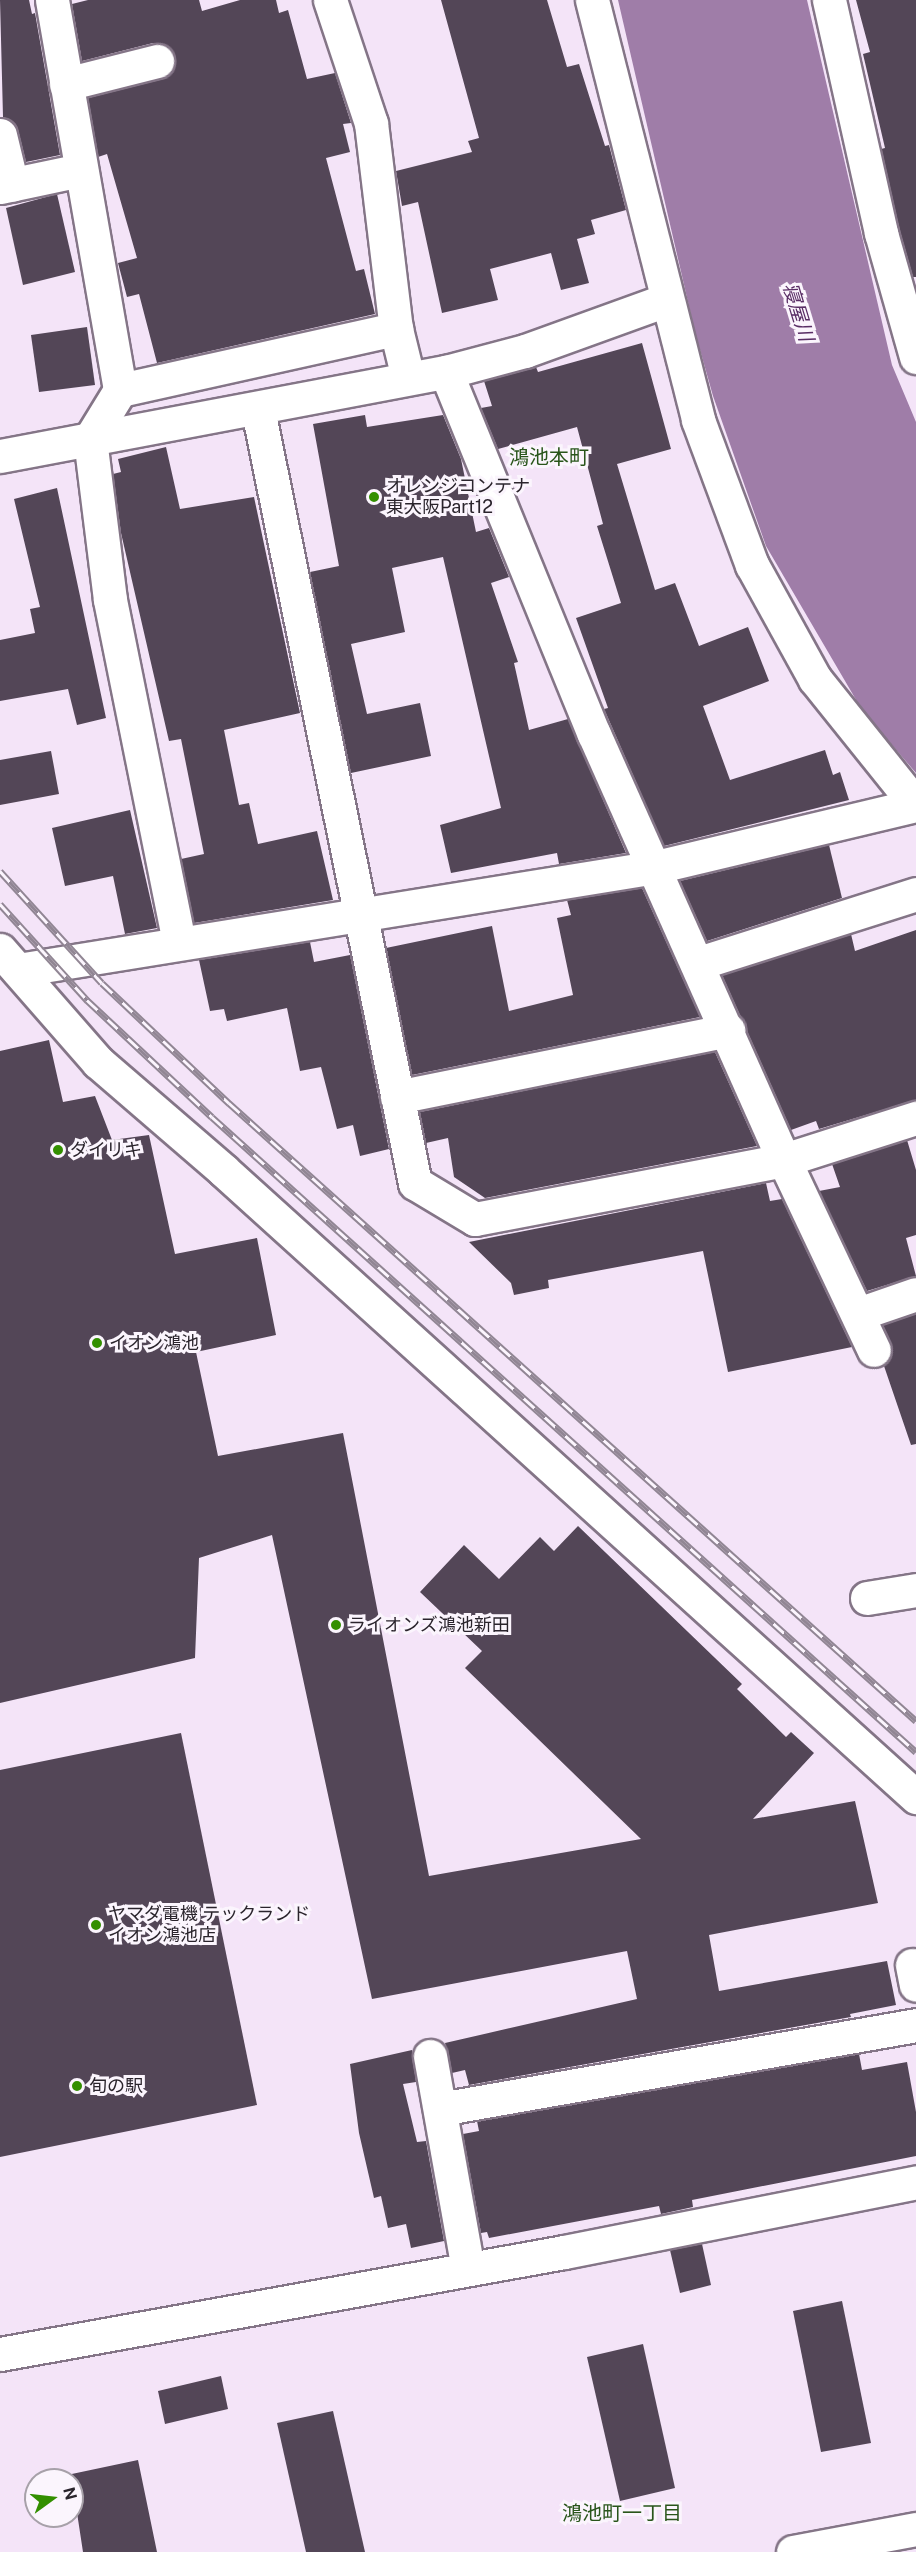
<!DOCTYPE html>
<html>
<head>
<meta charset="utf-8">
<style>
  body { margin:0 }
  #map { position:relative; width:916px; height:2552px; overflow:hidden; background:#f4e4f8; font-family:"Public Sans","Noto Sans JP",sans-serif }
  div>[style] { position:absolute }
  .water>* { inset:0; background:#9f7da8 }
  .building>* { inset:0; background:#534657 }
  .roads { filter:drop-shadow(2px 0 #847587) drop-shadow(-2px 0 #847587) drop-shadow(0 2px #847587) drop-shadow(0 -2px #847587) }
  .minor>* { height:33px; margin:-16.5px; padding:0 16.5px; transform-origin:16.5px; border-radius:16.5px; background:#fff }
  .rail>* { height:7px; margin-top:-3.5px; transform-origin:0; background:repeating-linear-gradient(90deg,#fbf5fd 0 14px,#918694 0 28px); box-sizing:border-box; border-block:2px solid #918694 }
  .dots>* { width:16px; height:16px; translate:-50% -50%; box-sizing:border-box; border:3px solid #fbf5fd; border-radius:50% }
  span { translate:-50% -50%; white-space:nowrap; text-align:center; line-height:1.15; -webkit-text-stroke:6px #fbf5fd; paint-order:stroke }
  .poi-label { font-size:18px; color:#2a242c }
  .left { translate:0 -50%; text-align:left }
  .water-label { font-size:20px; color:#592d65; font-style:italic }
  .neighbourhood-label { font-size:20px; color:#29551b }
  .north { position:absolute; left:24px; top:2468px; width:60px; height:60px; box-sizing:border-box; background:#fbf5fd; border:2px solid #a7a1a9; border-radius:50%; rotate:75deg; font-size:16px; font-weight:700; line-height:24px; text-align:center; color:#2a242c }
  .north::after { content:''; display:block; margin:auto; width:21px; height:27px; background:#338f00; clip-path:polygon(50% 0,100% 100%,50% 72%,0 100%) }
</style>
</head>
<body>
<div id="map">
  <div class="water">
    <div style="clip-path:polygon(618px 0,807px 0,892px 365px,916px 422px,916px 773px,862px 710px,766px 546px,713px 396px,695px 332px)"></div>
  </div>
  <div class="building">
    <div style="clip-path:polygon(0 0,29px 0,32px 14px,35px 13px,60px 155px,26px 162px,18px 130px,13px 122px,3px 117px)"></div>
    <div style="clip-path:polygon(88px 0,199px 0,202px 11px,240px 0,276px 0,279px 13px,288px 10px,307px 79px,335px 73px,351px 123px,343px 124px,350px 152px,326px 158px,356px 271px,364px 269px,375px 314px,157px 363px,139px 294px,127px 297px,118px 263px,137px 258px,107px 154px,98px 157px,88px 98px,162px 79px,175px 67px,175px 57px,170px 48px,153px 43px,82px 61px,72px 4px)"></div>
    <div style="clip-path:polygon(441px 0,547px 0,567px 67px,579px 64px,605px 146px,609px 145px,626px 210px,591px 220px,595px 234px,577px 239px,589px 283px,561px 290px,551px 253px,490px 269px,498px 300px,442px 313px,418px 202px,402px 206px,396px 171px,472px 152px,468px 141px,479px 138px)"></div>
    <div style="clip-path:polygon(856px 0,916px 0,916px 277px,913px 277px,899px 228px,881px 149px,885px 148px,863px 54px,870px 52px)"></div>
    <div style="clip-path:polygon(57px 194px,75px 272px,23px 285px,6px 208px)"></div>
    <div style="clip-path:polygon(87px 327px,95px 385px,39px 392px,31px 335px)"></div>
    <div style="clip-path:polygon(642px 343px,671px 449px,617px 464px,655px 590px,675px 583px,699px 646px,748px 627px,769px 681px,703px 706px,730px 780px,825px 750px,833px 775px,840px 772px,849px 800px,664px 846px,604px 709px,608px 708px,576px 618px,621px 603px,597px 526px,603px 524px,577px 427px,498px 449px,481px 408px,492px 406px,484px 381px,536px 367px,538px 372px)"></div>
    <div style="clip-path:polygon(365px 415px,367px 427px,443px 415px,461px 459px,476px 532px,489px 528px,509px 577px,491px 583px,518px 662px,514px 663px,529px 730px,568px 719px,626px 853px,559px 864px,557px 853px,451px 873px,440px 825px,501px 808px,443px 557px,392px 568px,405px 632px,351px 644px,367px 714px,420px 703px,431px 756px,351px 773px,310px 572px,339px 566px,313px 424px)"></div>
    <div style="clip-path:polygon(166px 447px,180px 509px,254px 497px,300px 713px,224px 730px,239px 805px,249px 803px,258px 844px,317px 831px,333px 900px,194px 923px,181px 859px,204px 854px,181px 739px,169px 741px,121px 533px,113px 474px,121px 472px,118px 459px)"></div>
    <div style="clip-path:polygon(57px 488px,106px 718px,77px 725px,68px 689px,0 701px,0 640px,35px 633px,30px 609px,40px 607px,14px 499px)"></div>
    <div style="clip-path:polygon(51px 751px,59px 794px,0 805px,0 760px)"></div>
    <div style="clip-path:polygon(130px 810px,157px 928px,125px 934px,113px 876px,65px 886px,52px 828px)"></div>
    <div style="clip-path:polygon(829px 845px,842px 898px,707px 941px,680px 881px)"></div>
    <div style="clip-path:polygon(642px 888px,700px 1017px,412px 1075px,386px 948px,492px 926px,509px 1011px,573px 995px,557px 918px,571px 915px,567px 900px)"></div>
    <div style="clip-path:polygon(916px 930px,916px 1100px,819px 1129px,816px 1121px,791px 1130px,722px 975px,851px 934px,855px 951px)"></div>
    <div style="clip-path:polygon(310px 942px,314px 962px,350px 955px,389px 1149px,360px 1156px,353px 1125px,337px 1129px,321px 1067px,300px 1071px,287px 1008px,227px 1021px,224px 1009px,210px 1011px,199px 960px)"></div>
    <div style="clip-path:polygon(49px 1040px,63px 1102px,95px 1096px,112px 1140px,149px 1135px,175px 1254px,257px 1238px,276px 1335px,196px 1352px,218px 1456px,343px 1433px,429px 1876px,641px 1839px,465px 1668px,482px 1651px,420px 1592px,464px 1545px,499px 1579px,540px 1537px,554px 1551px,578px 1526px,742px 1684px,737px 1689px,786px 1737px,791px 1732px,814px 1753px,753px 1819px,855px 1801px,878px 1903px,709px 1935px,719px 1991px,887px 1961px,896px 2005px,850px 2014px,851px 2017px,469px 2085px,465px 2070px,452px 2073px,445px 2043px,637px 1999px,627px 1951px,372px 1999px,272px 1535px,199px 1558px,195px 1658px,0 1703px,0 1051px)"></div>
    <div style="clip-path:polygon(715px 1052px,757px 1146px,485px 1198px,454px 1177px,448px 1138px,426px 1143px,420px 1112px)"></div>
    <div style="clip-path:polygon(907px 1140px,916px 1170px,916px 1235px,906px 1238px,916px 1276px,867px 1291px,819px 1191px,840px 1187px,832px 1164px)"></div>
    <div style="clip-path:polygon(766px 1183px,770px 1201px,782px 1199px,852px 1347px,728px 1372px,703px 1251px,548px 1280px,549px 1288px,514px 1295px,511px 1283px,469px 1242px)"></div>
    <div style="clip-path:polygon(916px 1314px,916px 1444px,911px 1445px,884px 1366px,893px 1351px,883px 1325px)"></div>
    <div style="clip-path:polygon(181px 1733px,257px 2105px,0 2157px,0 1770px)"></div>
    <div style="clip-path:polygon(412px 2050px,416px 2082px,403px 2084px,417px 2142px,426px 2141px,444px 2241px,411px 2248px,406px 2224px,388px 2228px,381px 2196px,374px 2198px,359px 2133px,350px 2064px)"></div>
    <div style="clip-path:polygon(859px 2054px,862px 2070px,907px 2062px,916px 2112px,916px 2156px,692px 2200px,693px 2207px,661px 2214px,659px 2206px,489px 2238px,487px 2232px,481px 2233px,463px 2134px,479px 2131px,477px 2121px)"></div>
    <div style="clip-path:polygon(702px 2244px,711px 2285px,680px 2293px,670px 2250px)"></div>
    <div style="clip-path:polygon(842px 2301px,871px 2443px,821px 2452px,793px 2311px)"></div>
    <div style="clip-path:polygon(643px 2344px,675px 2488px,620px 2501px,587px 2357px)"></div>
    <div style="clip-path:polygon(221px 2376px,228px 2409px,165px 2424px,158px 2391px)"></div>
    <div style="clip-path:polygon(333px 2411px,365px 2552px,306px 2552px,277px 2423px)"></div>
    <div style="clip-path:polygon(138px 2460px,157px 2552px,83px 2552px,72px 2480px,67px 2475px)"></div>
  </div>
  <div class="roads">
    <div class="minor">
      <div style="left:52px;top:0;width:396px;rotate:80.1deg"></div>
      <div style="left:120px;top:390px;width:57px;rotate:121.5deg"></div>
      <div style="left:90px;top:439px;width:162px;rotate:82.9deg"></div>
      <div style="left:110px;top:600px;width:349px;rotate:78.6deg"></div>
      <div style="left:330px;top:0;width:130px;rotate:71.6deg"></div>
      <div style="left:371px;top:123px;width:208px;rotate:83.1deg"></div>
      <div style="left:396px;top:329px;width:50px;rotate:76.2deg"></div>
      <div style="left:592px;top:0;width:433px;rotate:75.8deg"></div>
      <div style="left:698px;top:420px;width:155px;rotate:69.6deg"></div>
      <div style="left:752px;top:565px;width:130px;rotate:61.1deg"></div>
      <div style="left:815px;top:679px;width:161px;rotate:51.3deg"></div>
      <div style="left:829px;top:0;width:239px;rotate:77.4deg"></div>
      <div style="left:881px;top:233px;width:129px;rotate:74.2deg"></div>
      <div style="left:66px;top:84px;width:94px;rotate:-14.2deg"></div>
      <div style="left:0;top:135px;width:51px;rotate:76.5deg"></div>
      <div style="left:0;top:187px;width:83px;rotate:-11.9deg"></div>
      <div style="left:446px;top:372px;width:391px;rotate:67.8deg"></div>
      <div style="left:594px;top:734px;width:466px;rotate:66deg"></div>
      <div style="left:784px;top:1160px;width:210px;rotate:64.7deg"></div>
      <div style="left:120px;top:390px;width:283px;rotate:-12.5deg"></div>
      <div style="left:258px;top:410px;width:789px;rotate:78.52deg"></div>
      <div style="left:415px;top:1183px;width:70px;rotate:31deg"></div>
      <div style="left:475px;top:1219px;width:315px;rotate:-10.8deg"></div>
      <div style="left:784px;top:1160px;width:139px;rotate:-17.7deg"></div>
      <div style="left:0;top:456px;width:454px;rotate:-10.7deg"></div>
      <div style="left:446px;top:372px;width:82px;rotate:-14.9deg"></div>
      <div style="left:525px;top:351px;width:150px;rotate:-19.9deg"></div>
      <div style="left:0;top:950px;width:149px;rotate:48.8deg"></div>
      <div style="left:98px;top:1062px;width:165px;rotate:40.8deg"></div>
      <div style="left:223px;top:1170px;width:935px;rotate:42.14deg"></div>
      <div style="left:699px;top:963px;width:228px;rotate:-17.6deg"></div>
      <div style="left:18px;top:970px;width:646px;rotate:-9.17deg"></div>
      <div style="left:656px;top:867px;width:267px;rotate:-13.4deg"></div>
      <div style="left:397px;top:1097px;width:338px;rotate:-11.4deg"></div>
      <div style="left:858px;top:1314px;width:61px;rotate:-19deg"></div>
      <div style="left:867px;top:1598px;width:50px;rotate:-9.3deg"></div>
      <div style="left:912px;top:1965px;width:20px;rotate:79deg"></div>
      <div style="left:430px;top:2056px;width:216px;rotate:79.9deg"></div>
      <div style="left:440px;top:2109px;width:483px;rotate:-10deg"></div>
      <div style="left:0;top:2354px;width:573px;rotate:-10.25deg"></div>
      <div style="left:564px;top:2252px;width:359px;rotate:-11.2deg"></div>
      <div style="left:793px;top:2552px;width:125px;rotate:-10.6deg"></div>
    </div>
  </div>
  <div class="rail">
    <div style="left:0;top:871px;width:151px;rotate:47.7deg"></div>
    <div style="left:102px;top:983px;width:175px;rotate:43.4deg"></div>
    <div style="left:229px;top:1103px;width:924px;rotate:41.97deg"></div>
    <div style="left:0;top:904px;width:130px;rotate:47.8deg"></div>
    <div style="left:87px;top:1000px;width:171px;rotate:43.1deg"></div>
    <div style="left:212px;top:1117px;width:948px;rotate:42.05deg"></div>
  </div>
  <div class="dots">
    <div style="left:374px;top:497px;background:#338f00"></div>
    <div style="left:58px;top:1150px;background:#338f00"></div>
    <div style="left:97px;top:1343px;background:#338f00"></div>
    <div style="left:336px;top:1625px;background:#338f00"></div>
    <div style="left:96px;top:1925px;background:#338f00"></div>
    <div style="left:77px;top:2086px;background:#338f00"></div>
  </div>
  <div class="poi-label">
    <span class="left" style="left:386px;top:497px">オレンジコンテナ<br>東大阪Part12</span>
    <span class="left" style="left:70px;top:1150px">ダイリキ</span>
    <span class="left" style="left:109px;top:1343px">イオン鴻池</span>
    <span class="left" style="left:348px;top:1625px">ライオンズ鴻池新田</span>
    <span class="left" style="left:108px;top:1925px">ヤマダ電機 テックランド<br>イオン鴻池店</span>
    <span class="left" style="left:89px;top:2086px">旬の駅</span>
  </div>
  <div class="water-label">
    <span style="left:798px;top:312px;rotate:73deg">寝屋川</span>
  </div>
  <div class="neighbourhood-label">
    <span style="left:549px;top:457px">鴻池本町</span>
    <span style="left:622px;top:2513px">鴻池町一丁目</span>
  </div>
  <div class="north">N</div>
</div>
</body>
</html>
